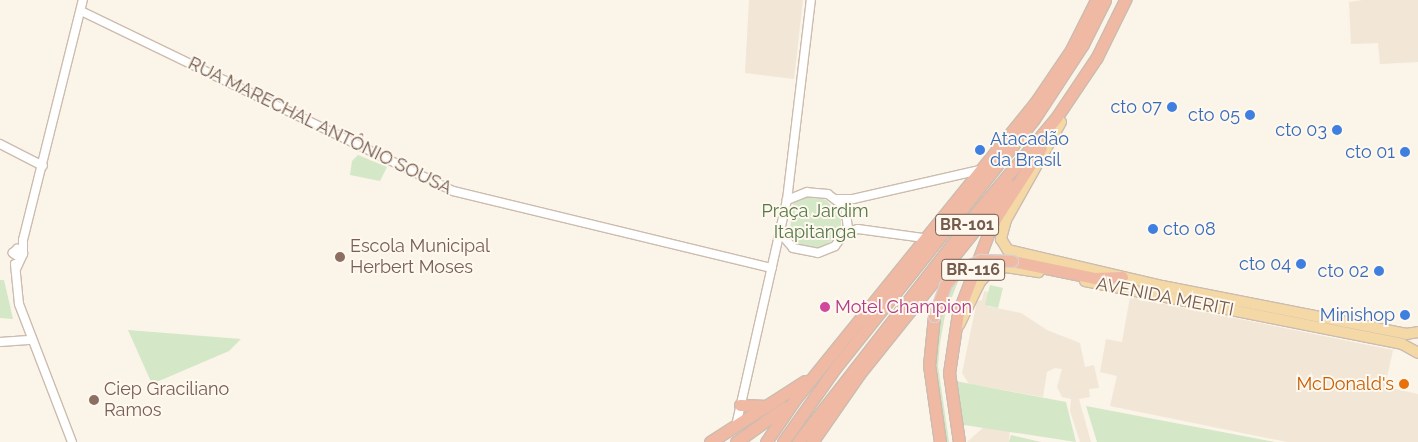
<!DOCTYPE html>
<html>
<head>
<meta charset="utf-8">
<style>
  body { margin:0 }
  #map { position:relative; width:1418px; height:442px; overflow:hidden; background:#fbf4e8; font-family:Raleway,sans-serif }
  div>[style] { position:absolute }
  .residential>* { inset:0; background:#f2e6d7 }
  .green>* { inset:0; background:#d4e7c7 }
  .roads { filter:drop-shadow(1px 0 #ccbcaf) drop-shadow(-1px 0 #ccbcaf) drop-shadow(0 1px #ccbcaf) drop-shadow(0 -1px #ccbcaf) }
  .minor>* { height:8px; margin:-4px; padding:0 4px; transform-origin:4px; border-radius:4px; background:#fff }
  .major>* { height:10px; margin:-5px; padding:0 5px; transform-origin:5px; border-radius:5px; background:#f4d8a6 }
  .highway>* { height:11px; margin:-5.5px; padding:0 5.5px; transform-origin:5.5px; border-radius:5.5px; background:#f0b9a4 }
  .bridges { filter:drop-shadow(1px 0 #d8d1cd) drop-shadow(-1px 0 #d8d1cd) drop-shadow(0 1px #d8d1cd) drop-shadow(0 -1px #d8d1cd) }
  .highway-bridge>* { height:11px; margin:-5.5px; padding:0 5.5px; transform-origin:5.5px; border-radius:5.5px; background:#f0b9a4 }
  .dots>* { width:14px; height:14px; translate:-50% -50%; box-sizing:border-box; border:2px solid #fef8ee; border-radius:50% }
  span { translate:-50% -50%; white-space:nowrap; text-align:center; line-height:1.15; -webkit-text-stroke:4px #fef8ee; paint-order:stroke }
  .shield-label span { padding:1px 4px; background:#fef8ee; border:1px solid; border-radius:4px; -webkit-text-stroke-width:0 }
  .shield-label { font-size:16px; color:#735b4e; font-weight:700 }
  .shop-label { font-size:18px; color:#366cbe }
  .right { translate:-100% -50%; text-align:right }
  .left { translate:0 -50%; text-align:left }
  .street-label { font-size:18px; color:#735b4e }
  .park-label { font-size:18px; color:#547847 }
  .education-label { font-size:18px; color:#785e54 }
  .hotel-label { font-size:18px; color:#b23c85 }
  .food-label { font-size:18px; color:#c56008 }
</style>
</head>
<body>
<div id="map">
  <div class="residential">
    <div style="clip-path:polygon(749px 0,803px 0,794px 79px,745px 73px)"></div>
    <div style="clip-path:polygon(1363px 0,1418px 0,1418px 62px,1380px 64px,1378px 43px,1351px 44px,1349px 2px)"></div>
    <div style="clip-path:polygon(984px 291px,989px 292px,987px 306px,1021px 313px,1047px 330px,1080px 343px,1085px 367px,1094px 365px,1099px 388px,1089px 389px,1090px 397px,1079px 399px,1091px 442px,1080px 442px,1070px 411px,1071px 399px,1062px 397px,1057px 387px,1062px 369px,1055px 368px,1047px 372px,1043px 397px,969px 384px,962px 373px,977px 301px,982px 300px)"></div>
    <div style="clip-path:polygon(1130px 297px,1393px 350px,1386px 382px,1391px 388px,1418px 394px,1418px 442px,1287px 442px,1110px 406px,1117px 376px,1100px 372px,1106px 339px,1122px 342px)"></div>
    <div style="clip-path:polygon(986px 425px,1010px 428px,1009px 442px,967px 442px)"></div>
  </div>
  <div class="green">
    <div style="clip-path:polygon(358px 155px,387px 167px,380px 181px,350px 175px,352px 161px)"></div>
    <div style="clip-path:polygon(813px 196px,826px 200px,835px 209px,841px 220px,841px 230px,834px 239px,819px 249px,804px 248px,789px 238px,793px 204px,803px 197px)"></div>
    <div style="clip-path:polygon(961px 274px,945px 315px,940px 343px,938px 366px,949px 442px,942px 442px,930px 340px,952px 282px)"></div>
    <div style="clip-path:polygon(0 280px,4px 280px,13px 319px,0 318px)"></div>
    <div style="clip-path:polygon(990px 285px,1003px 288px,998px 308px,985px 305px)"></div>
    <div style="clip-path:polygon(128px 330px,241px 339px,229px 351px,152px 384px)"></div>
    <div style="clip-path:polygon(950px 380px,1066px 402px,1076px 442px,958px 424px)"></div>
    <div style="clip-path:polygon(1086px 406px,1275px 442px,1097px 442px)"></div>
    <div style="clip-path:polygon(1011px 435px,1041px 442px,1009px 442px)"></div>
  </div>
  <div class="roads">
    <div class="minor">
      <div style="left:81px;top:11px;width:413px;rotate:25.8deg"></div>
      <div style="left:453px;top:191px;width:328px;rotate:13.6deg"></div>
      <div style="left:0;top:144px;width:48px;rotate:27.1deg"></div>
      <div style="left:838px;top:199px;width:15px"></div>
      <div style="left:853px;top:199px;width:130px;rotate:-12.9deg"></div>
      <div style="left:846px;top:232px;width:12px;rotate:-14deg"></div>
      <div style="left:858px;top:229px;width:67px;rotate:7.8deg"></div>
      <div style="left:781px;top:234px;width:18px;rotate:49deg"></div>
      <div style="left:793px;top:248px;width:25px;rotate:11deg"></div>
      <div style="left:818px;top:253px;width:18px;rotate:-22deg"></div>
      <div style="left:835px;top:246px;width:22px;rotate:-54deg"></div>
      <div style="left:848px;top:228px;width:21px;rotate:-98deg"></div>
      <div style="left:845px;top:207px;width:21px;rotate:-143deg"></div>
      <div style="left:828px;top:194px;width:21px;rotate:-175deg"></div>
      <div style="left:807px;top:192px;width:22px;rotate:158deg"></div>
      <div style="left:20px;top:258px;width:9px;rotate:-144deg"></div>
      <div style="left:13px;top:253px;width:6px;rotate:-45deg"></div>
      <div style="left:17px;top:249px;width:5px;rotate:22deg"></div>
      <div style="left:15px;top:264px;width:40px;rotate:84.3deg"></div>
      <div style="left:19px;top:304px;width:148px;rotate:69deg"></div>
      <div style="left:16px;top:269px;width:17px;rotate:-65deg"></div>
      <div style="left:23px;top:254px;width:14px;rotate:-90deg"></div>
      <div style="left:23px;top:240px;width:247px;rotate:-76deg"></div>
      <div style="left:0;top:342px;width:32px;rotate:-4deg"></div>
      <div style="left:736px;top:426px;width:232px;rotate:-77.3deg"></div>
      <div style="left:787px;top:200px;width:201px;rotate:-83.2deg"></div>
    </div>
    <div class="major">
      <div style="left:1061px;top:122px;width:112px;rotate:119.3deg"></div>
      <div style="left:1006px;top:220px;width:20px;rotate:105deg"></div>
      <div style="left:1001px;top:239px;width:13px;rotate:58deg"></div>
      <div style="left:1008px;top:250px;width:158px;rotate:13.2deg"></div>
      <div style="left:1162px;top:286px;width:249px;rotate:11.1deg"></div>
      <div style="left:1406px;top:334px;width:12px;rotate:-9deg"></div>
      <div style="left:1085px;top:281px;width:323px;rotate:11.2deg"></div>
      <div style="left:1402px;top:344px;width:18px;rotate:29deg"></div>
      <div style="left:959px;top:325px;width:48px;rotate:-64deg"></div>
      <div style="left:980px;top:282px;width:13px;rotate:-48deg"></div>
      <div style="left:989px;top:272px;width:18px;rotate:-16deg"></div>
      <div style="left:1006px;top:267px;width:33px;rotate:9deg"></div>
    </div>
    <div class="highway">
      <div style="left:1012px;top:261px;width:85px;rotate:11.6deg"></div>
      <div style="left:1095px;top:278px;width:27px;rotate:-2deg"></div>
      <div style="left:934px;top:316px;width:49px;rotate:95.8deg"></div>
      <div style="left:929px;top:365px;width:78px;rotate:81.9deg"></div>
      <div style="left:740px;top:405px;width:27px;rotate:2deg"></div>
      <div style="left:710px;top:442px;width:113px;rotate:-32.7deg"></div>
      <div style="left:736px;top:442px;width:60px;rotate:-35.5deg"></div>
      <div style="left:766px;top:442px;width:53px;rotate:-55.7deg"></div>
      <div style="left:796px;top:398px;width:380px;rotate:-51deg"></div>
      <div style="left:1035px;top:103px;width:64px;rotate:-55.8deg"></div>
      <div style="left:1071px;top:50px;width:56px;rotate:-63.4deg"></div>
      <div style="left:783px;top:442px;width:92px;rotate:-54.8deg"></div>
      <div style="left:836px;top:367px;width:317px;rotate:-51.4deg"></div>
      <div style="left:1034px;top:119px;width:90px;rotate:-56.8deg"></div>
      <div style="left:1083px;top:44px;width:49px;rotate:-63.4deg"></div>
      <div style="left:798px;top:442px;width:290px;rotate:-52.1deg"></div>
      <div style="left:976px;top:213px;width:124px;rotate:-49.9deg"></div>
      <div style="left:1056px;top:118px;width:73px;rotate:-56.1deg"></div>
      <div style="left:1097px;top:57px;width:64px;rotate:-63.8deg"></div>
      <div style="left:812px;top:442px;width:84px;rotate:-55.2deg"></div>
      <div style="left:860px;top:373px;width:240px;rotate:-51.3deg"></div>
      <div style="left:959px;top:442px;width:70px;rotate:-98.2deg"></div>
      <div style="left:949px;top:373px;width:61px;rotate:-81.5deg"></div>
      <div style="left:958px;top:313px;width:95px;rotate:-69.1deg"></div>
      <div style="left:992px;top:224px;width:90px;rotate:-57.2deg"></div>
    </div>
  </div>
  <div class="bridges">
    <div class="highway-bridge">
      <div style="left:934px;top:316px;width:33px;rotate:-70deg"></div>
      <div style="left:945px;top:285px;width:17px;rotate:-50deg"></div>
      <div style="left:956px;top:272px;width:28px;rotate:-26deg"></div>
      <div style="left:981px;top:260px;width:31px;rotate:2deg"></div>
    </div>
  </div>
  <div class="dots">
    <div style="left:1172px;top:107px;background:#3f7fe0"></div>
    <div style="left:1250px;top:115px;background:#3f7fe0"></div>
    <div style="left:1337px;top:130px;background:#3f7fe0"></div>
    <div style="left:980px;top:150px;background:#3f7fe0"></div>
    <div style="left:1405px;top:152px;background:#3f7fe0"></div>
    <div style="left:1153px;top:229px;background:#3f7fe0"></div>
    <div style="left:340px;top:257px;background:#8d6e63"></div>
    <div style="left:1301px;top:264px;background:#3f7fe0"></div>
    <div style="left:1379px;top:271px;background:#3f7fe0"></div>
    <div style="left:825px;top:307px;background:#d1479c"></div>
    <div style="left:1405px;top:315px;background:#3f7fe0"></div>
    <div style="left:1404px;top:384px;background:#e8710a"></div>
    <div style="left:94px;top:400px;background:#8d6e63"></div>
  </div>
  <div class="shield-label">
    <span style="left:967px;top:225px">BR-101</span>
    <span style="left:973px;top:270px">BR-116</span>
  </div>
  <div class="shop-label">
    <span class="right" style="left:1162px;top:107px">cto 07</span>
    <span class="right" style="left:1240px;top:115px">cto 05</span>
    <span class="right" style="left:1327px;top:130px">cto 03</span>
    <span class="left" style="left:990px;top:150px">Atacadão<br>da Brasil</span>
    <span class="right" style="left:1395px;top:152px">cto 01</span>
    <span class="left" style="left:1163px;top:229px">cto 08</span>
    <span class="right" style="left:1291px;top:264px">cto 04</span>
    <span class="right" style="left:1369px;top:271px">cto 02</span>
    <span class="right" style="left:1395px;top:315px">Minishop</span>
  </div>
  <div class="street-label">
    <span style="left:320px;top:126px;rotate:26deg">RUA MARECHAL ANTÔNIO SOUSA</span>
    <span style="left:1165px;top:297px;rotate:11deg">AVENIDA MERITI</span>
  </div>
  <div class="park-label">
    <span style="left:815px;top:222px">Praça Jardim<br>Itapitanga</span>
  </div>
  <div class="education-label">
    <span class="left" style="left:350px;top:257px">Escola Municipal<br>Herbert Moses</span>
    <span class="left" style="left:104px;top:400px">Ciep Graciliano<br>Ramos</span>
  </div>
  <div class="hotel-label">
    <span class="left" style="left:835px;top:307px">Motel Champion</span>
  </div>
  <div class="food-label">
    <span class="right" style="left:1394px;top:384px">McDonald's</span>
  </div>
</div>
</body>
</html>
